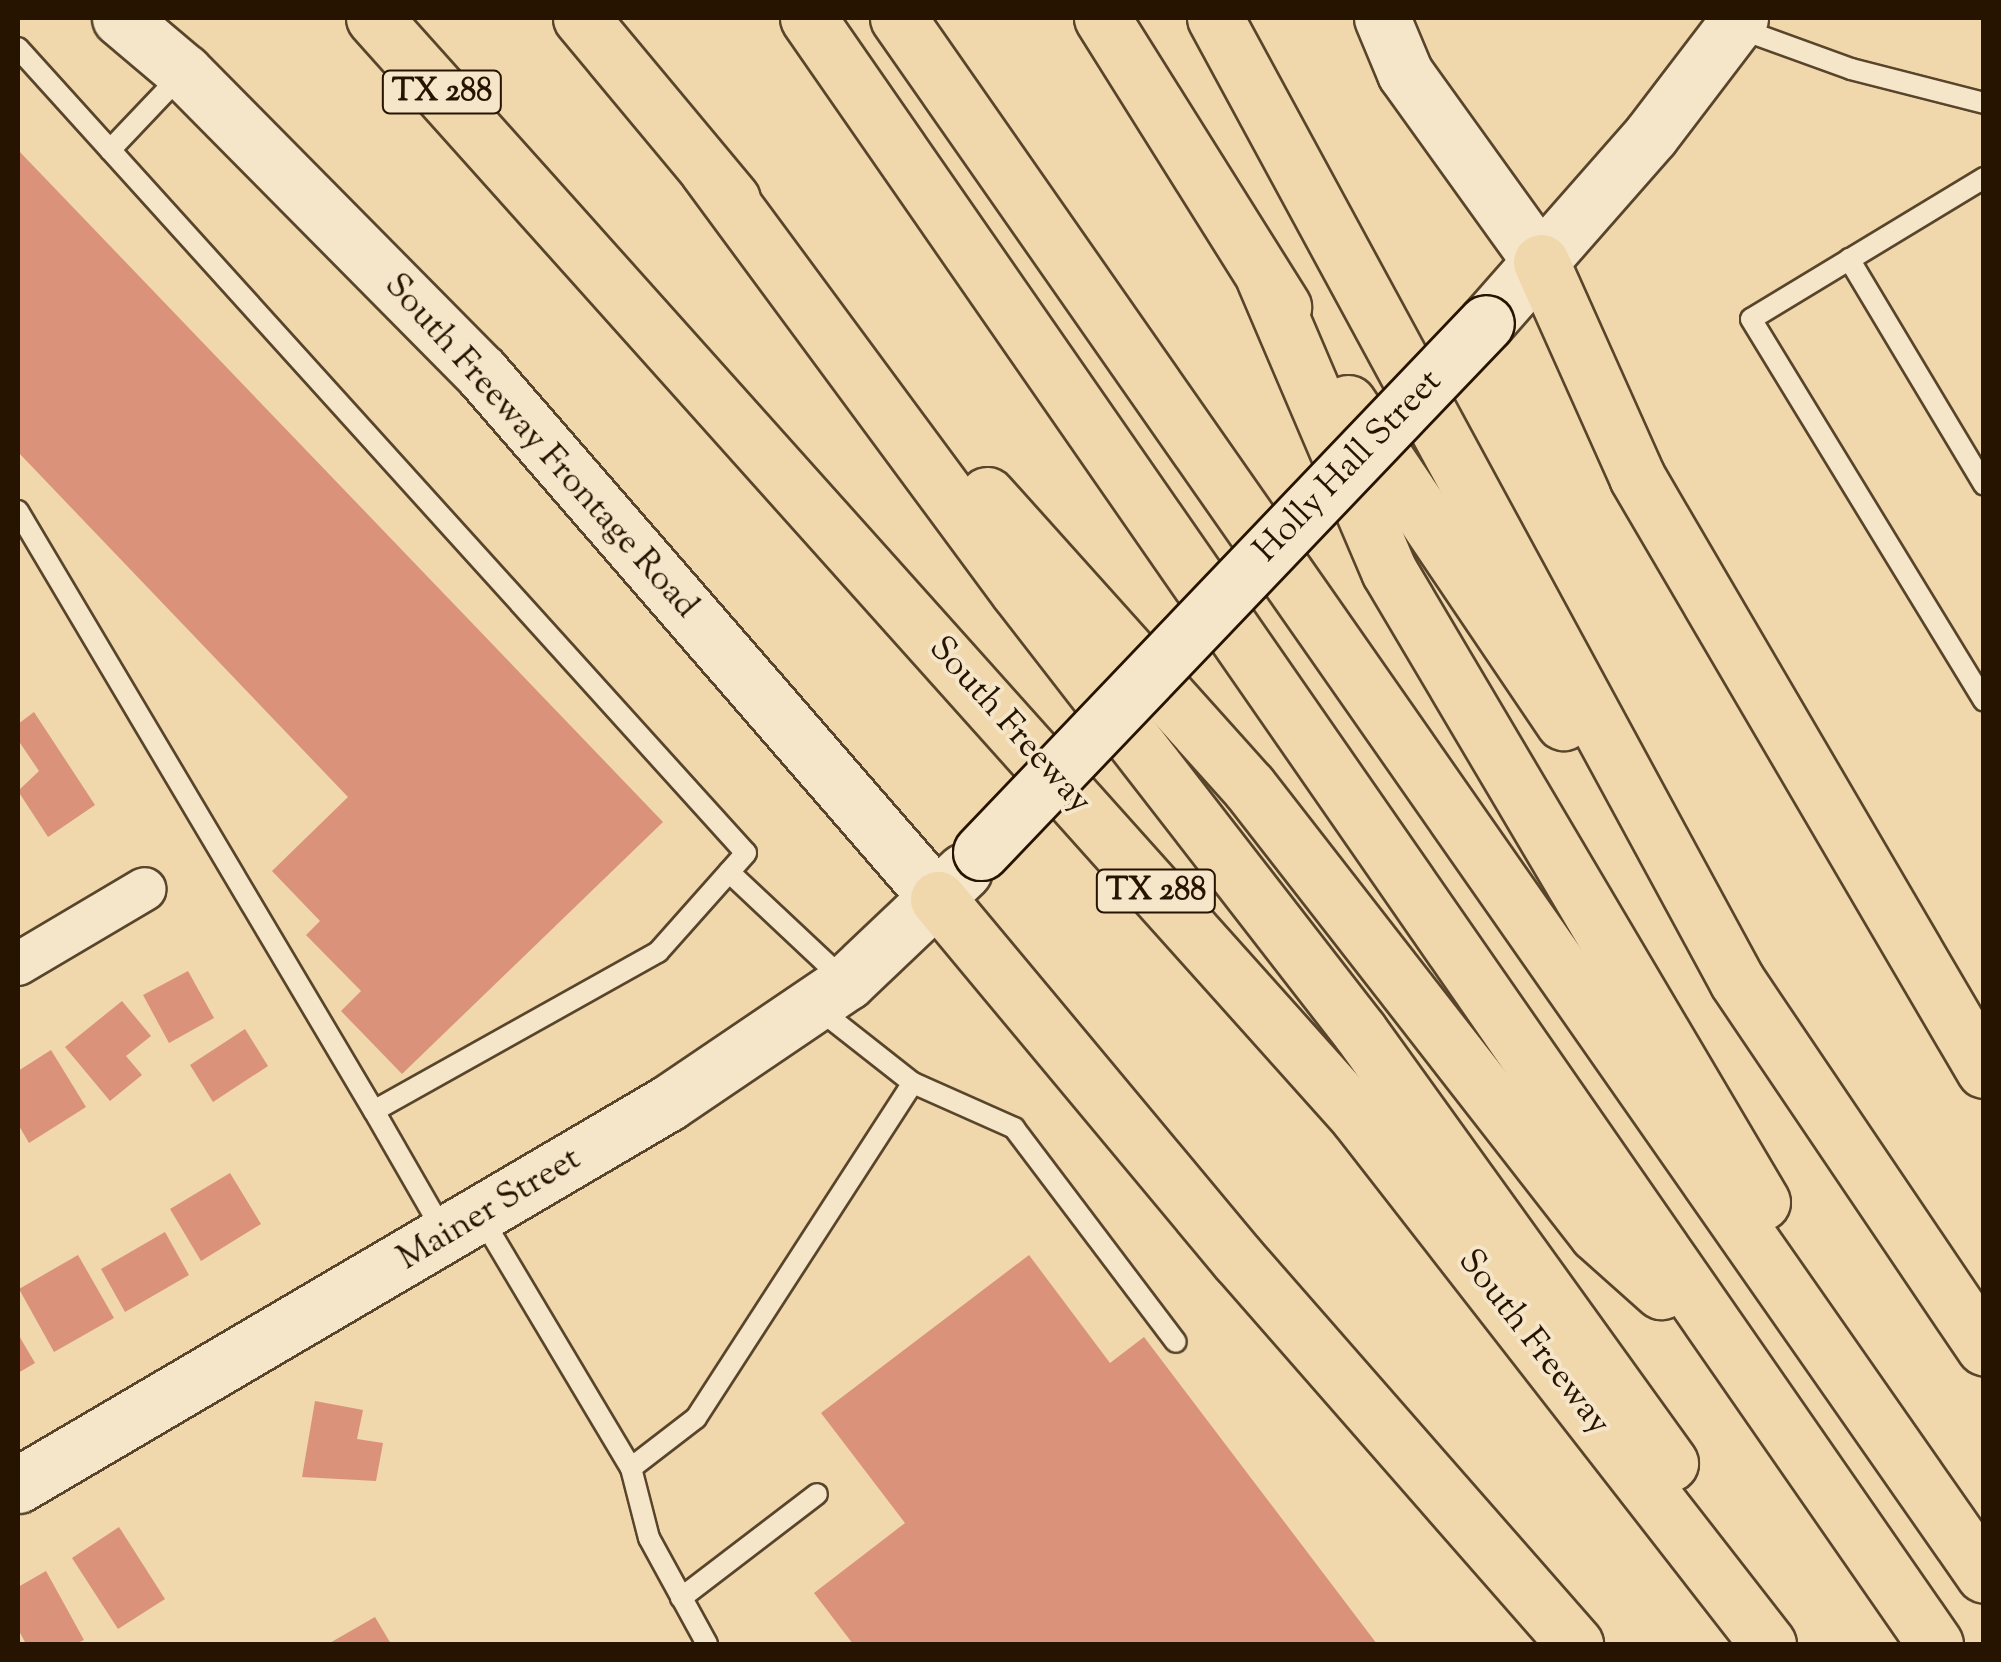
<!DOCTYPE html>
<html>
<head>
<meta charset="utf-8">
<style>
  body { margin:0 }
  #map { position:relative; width:2001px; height:1662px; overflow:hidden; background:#f0d7ac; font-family:"Sorts Mill Goudy",serif }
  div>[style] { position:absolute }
  .building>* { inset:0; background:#da937a }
  .roads { filter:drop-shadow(2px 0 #58452b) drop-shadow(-2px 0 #58452b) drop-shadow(0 2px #58452b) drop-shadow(0 -2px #58452b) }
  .lane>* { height:20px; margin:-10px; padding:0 10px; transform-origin:10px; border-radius:10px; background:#f5e5c9 }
  .street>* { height:42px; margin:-21px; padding:0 21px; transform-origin:21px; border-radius:21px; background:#f5e5c9 }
  .secondary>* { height:55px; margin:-27.5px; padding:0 27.5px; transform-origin:27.5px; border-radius:27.5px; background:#f5e5c9 }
  .highway>* { height:55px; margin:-27.5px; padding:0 27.5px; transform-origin:27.5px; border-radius:27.5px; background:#f0d7ac }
  .bridges { filter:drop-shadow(2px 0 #261400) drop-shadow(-2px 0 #261400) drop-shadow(0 2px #261400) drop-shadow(0 -2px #261400) }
  .secondary-bridge>* { height:55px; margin:-27.5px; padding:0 27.5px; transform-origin:27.5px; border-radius:27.5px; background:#f5e5c9 }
  span { translate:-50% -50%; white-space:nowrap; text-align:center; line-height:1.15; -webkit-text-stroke:8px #f5e5c9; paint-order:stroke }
  .shield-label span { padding:2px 8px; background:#f5e5c9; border:2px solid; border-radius:8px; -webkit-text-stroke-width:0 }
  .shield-label { font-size:32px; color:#261400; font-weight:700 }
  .street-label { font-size:35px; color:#261400 }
  .frame { position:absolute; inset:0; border:20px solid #261400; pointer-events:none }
</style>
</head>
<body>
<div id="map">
  <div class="building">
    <div style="clip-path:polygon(18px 150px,663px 822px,402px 1074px,341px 1011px,361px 991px,306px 935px,320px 921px,272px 871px,348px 797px,18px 452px)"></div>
    <div style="clip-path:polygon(34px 712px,95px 805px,48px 837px,18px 791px,39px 771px,18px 740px,18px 724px)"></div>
    <div style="clip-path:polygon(188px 971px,214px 1018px,169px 1043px,143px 995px)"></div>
    <div style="clip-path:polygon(122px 1001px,151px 1036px,126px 1056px,142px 1075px,110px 1101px,65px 1047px)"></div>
    <div style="clip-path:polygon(245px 1029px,268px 1066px,213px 1102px,190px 1065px)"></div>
    <div style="clip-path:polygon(51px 1050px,86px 1107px,29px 1143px,18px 1124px,18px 1071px)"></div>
    <div style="clip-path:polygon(230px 1173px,261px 1224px,201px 1261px,170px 1209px)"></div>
    <div style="clip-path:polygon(165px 1232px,189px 1275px,125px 1312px,101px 1269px)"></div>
    <div style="clip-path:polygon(78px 1255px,114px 1318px,54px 1352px,19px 1289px)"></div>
    <div style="clip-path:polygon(1029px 1255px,1110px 1363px,1144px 1337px,1377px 1644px,853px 1644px,814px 1593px,905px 1523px,821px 1413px)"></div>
    <div style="clip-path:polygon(18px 1334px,35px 1363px,18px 1373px)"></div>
    <div style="clip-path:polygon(315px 1401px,363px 1410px,357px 1439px,383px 1443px,376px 1481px,302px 1477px)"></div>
    <div style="clip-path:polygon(119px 1527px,165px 1599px,118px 1629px,72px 1558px)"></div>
    <div style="clip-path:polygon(46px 1571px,84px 1640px,75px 1644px,26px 1644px,18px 1629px,18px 1587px)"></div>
    <div style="clip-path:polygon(375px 1617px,391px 1644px,328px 1644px)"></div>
  </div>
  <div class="roads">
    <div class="lane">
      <div style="left:1738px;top:28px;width:120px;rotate:19.9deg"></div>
      <div style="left:1851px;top:69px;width:137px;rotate:14.3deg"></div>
      <div style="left:18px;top:48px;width:1085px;rotate:47.88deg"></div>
      <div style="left:746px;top:853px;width:132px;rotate:131.6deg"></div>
      <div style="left:658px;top:952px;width:325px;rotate:150.8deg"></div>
      <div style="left:374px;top:1111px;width:138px;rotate:60.1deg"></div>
      <div style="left:110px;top:150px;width:105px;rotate:-46.5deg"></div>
      <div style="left:1984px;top:178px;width:272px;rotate:148.8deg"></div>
      <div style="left:1751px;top:319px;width:447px;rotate:58.6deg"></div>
      <div style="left:1849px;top:259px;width:263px;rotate:59.1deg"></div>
      <div style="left:18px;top:511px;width:698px;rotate:59.32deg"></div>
      <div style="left:729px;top:872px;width:158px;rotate:43.2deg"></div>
      <div style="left:815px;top:1006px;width:125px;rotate:38.2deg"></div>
      <div style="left:913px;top:1083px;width:111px;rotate:24deg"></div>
      <div style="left:1014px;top:1128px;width:268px;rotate:52.9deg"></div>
      <div style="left:480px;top:1215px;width:295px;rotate:59.2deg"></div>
      <div style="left:631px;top:1468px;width:72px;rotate:75.6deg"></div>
      <div style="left:649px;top:1538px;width:121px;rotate:61.3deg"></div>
      <div style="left:631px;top:1468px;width:82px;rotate:-37.6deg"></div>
      <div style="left:696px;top:1418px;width:399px;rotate:-57.1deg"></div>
      <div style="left:681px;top:1598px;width:171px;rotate:-37.4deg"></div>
    </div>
    <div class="street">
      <div style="left:18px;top:964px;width:147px;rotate:-30.6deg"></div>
    </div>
    <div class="secondary">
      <div style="left:120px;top:18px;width:84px;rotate:40.2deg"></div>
      <div style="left:184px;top:72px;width:422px;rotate:45.3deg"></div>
      <div style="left:481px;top:372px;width:698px;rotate:49.07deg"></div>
      <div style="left:1382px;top:18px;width:60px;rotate:67.3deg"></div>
      <div style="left:1405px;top:73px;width:233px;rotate:54.3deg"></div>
      <div style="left:1486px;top:323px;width:250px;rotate:-48.7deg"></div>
      <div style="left:1651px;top:135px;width:147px;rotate:-52.7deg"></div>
      <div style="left:18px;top:1485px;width:754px;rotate:-30.44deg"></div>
      <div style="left:668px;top:1103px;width:216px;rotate:-34.1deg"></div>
      <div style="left:847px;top:982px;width:161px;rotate:-43.5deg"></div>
    </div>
    <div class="highway">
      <div style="left:374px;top:18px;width:1474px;rotate:48.16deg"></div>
      <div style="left:1357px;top:1116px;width:669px;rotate:52.1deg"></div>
      <div style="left:581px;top:18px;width:236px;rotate:50.2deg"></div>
      <div style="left:808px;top:18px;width:1978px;rotate:55.27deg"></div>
      <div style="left:898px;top:18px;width:1898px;rotate:55.1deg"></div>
      <div style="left:1102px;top:18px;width:341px;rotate:57.9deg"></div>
      <div style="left:1215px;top:18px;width:1095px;rotate:61.54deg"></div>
      <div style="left:1737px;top:981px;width:442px;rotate:56deg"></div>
      <div style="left:707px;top:170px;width:523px;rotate:53.55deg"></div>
      <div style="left:1018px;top:591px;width:558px;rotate:52.21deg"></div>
      <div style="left:1360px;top:1032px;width:531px;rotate:54.27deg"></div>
      <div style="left:1541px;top:262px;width:235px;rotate:65.9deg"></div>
      <div style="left:1637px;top:477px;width:687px;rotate:59.67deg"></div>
      <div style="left:1264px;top:278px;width:319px;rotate:66.9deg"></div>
      <div style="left:1389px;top:571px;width:733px;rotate:59.41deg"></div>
      <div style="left:1348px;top:403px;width:385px;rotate:56deg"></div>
      <div style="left:987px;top:495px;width:392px;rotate:48.1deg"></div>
      <div style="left:1249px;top:787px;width:566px;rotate:52.1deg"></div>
      <div style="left:1597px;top:1234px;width:86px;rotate:41.7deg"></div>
      <div style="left:938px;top:899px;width:469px;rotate:50.2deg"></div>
      <div style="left:1238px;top:1259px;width:512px;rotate:48.8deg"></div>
    </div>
  </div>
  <div class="bridges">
    <div class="secondary-bridge">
      <div style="left:981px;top:852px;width:731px;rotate:-46.33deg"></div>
    </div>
  </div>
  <div class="shield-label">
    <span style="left:442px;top:92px">TX 288</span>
    <span style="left:1156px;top:891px">TX 288</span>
  </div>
  <div class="street-label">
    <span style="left:540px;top:447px;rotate:48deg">South Freeway Frontage Road</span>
    <span style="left:1349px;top:467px;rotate:-46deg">Holly Hall Street</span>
    <span style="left:1009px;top:726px;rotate:48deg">South Freeway</span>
    <span style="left:490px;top:1210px;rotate:-31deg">Mainer Street</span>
    <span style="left:1533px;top:1343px;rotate:52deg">South Freeway</span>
  </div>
  <div class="frame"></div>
</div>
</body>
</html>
